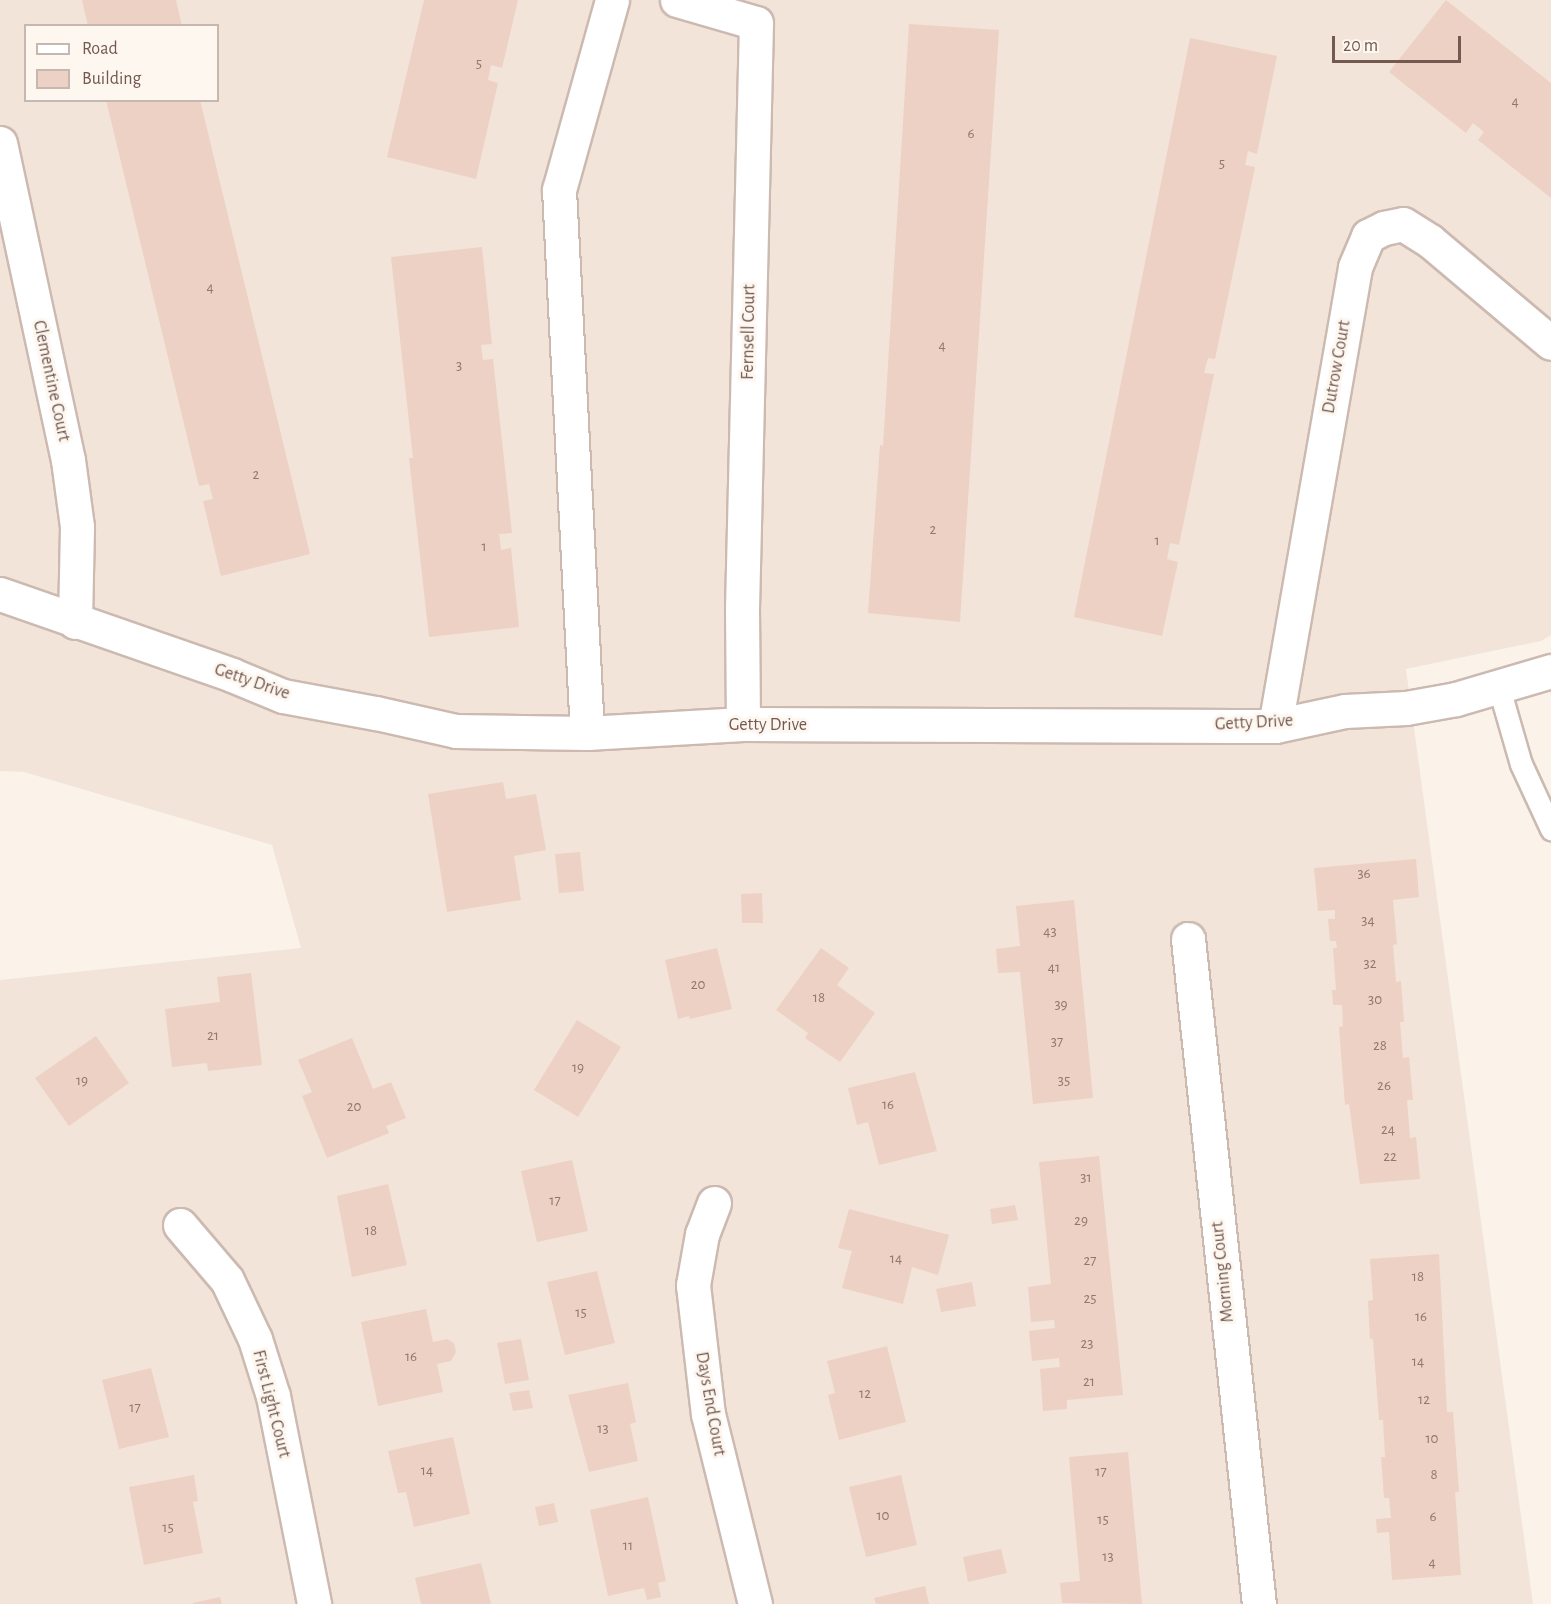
<!DOCTYPE html>
<html>
<head>
<meta charset="utf-8">
<style>
  body { margin:0 }
  #map { position:relative; width:1551px; height:1604px; overflow:hidden; background:#fbf3ea; font-family:"Alegreya Sans",sans-serif }
  div>[style] { position:absolute }
  .residential>* { inset:0; background:#f2e4d9 }
  .building>* { inset:0; background:#edd1c4 }
  .roads { filter:drop-shadow(2px 0 #ccbab1) drop-shadow(-2px 0 #ccbab1) drop-shadow(0 2px #ccbab1) drop-shadow(0 -2px #ccbab1) }
  .lane>* { height:21px; margin:-10.5px; padding:0 10.5px; transform-origin:10.5px; border-radius:10.5px; background:#fff }
  .street>* { height:33px; margin:-16.5px; padding:0 16.5px; transform-origin:16.5px; border-radius:16.5px; background:#fff }
  span { translate:-50% -50%; white-space:nowrap; text-align:center; line-height:1.15; -webkit-text-stroke:6px #fdf7f0; paint-order:stroke }
  .number-label { font-size:15px; color:#92776d }
  .number-label span { -webkit-text-stroke-width:0 }
  .street-label { font-size:18px; color:#735950 }
  .legend { position:absolute; left:24px; top:24px; width:195px; height:78px; box-sizing:border-box; background:#fdf7f0; border:2px solid #c6b8b0; margin:0; padding:8px 10px; list-style:none; font-size:18px; color:#735950 }
  .legend li { display:flex; align-items:center; gap:12px; height:30px }
  .legend b { width:30px; border:2px solid #c6b8b0 }
  .scale { position:absolute; left:1332px; top:36px; width:129px; height:27px; box-sizing:border-box; border:3px solid #735950; border-top:0; padding-left:8px; font-size:18px; line-height:21px; white-space:nowrap; color:#735950; -webkit-text-stroke:4px #fdf7f0; paint-order:stroke }
</style>
</head>
<body>
<div id="map">
  <div class="residential">
    <div style="clip-path:polygon(evenodd,0 0,1551px 0,1551px 635px,1541px 641px,1406px 669px,1533px 1604px,0 1604px,0 980px,301px 948px,272px 845px,24px 772px,0 771px,0 0,26px 26px,218px 26px,218px 100px,26px 100px,26px 26px)"></div>
  </div>
  <div class="building">
    <div style="clip-path:polygon(82px 0,176px 0,182px 26px,88px 26px)"></div>
    <div style="clip-path:polygon(424px 0,518px 0,502px 68px,491px 65px,488px 80px,498px 83px,476px 179px,387px 157px)"></div>
    <div style="clip-path:polygon(1446px 0,1551px 83px,1551px 198px,1478px 140px,1484px 132px,1473px 123px,1466px 133px,1389px 72px)"></div>
    <div style="clip-path:polygon(909px 24px,999px 30px,960px 622px,868px 613px,880px 445px,883px 446px)"></div>
    <div style="clip-path:polygon(1190px 38px,1277px 56px,1257px 154px,1248px 151px,1245px 165px,1255px 167px,1215px 359px,1208px 358px,1204px 373px,1214px 374px,1179px 545px,1170px 543px,1167px 559px,1178px 562px,1162px 636px,1074px 617px)"></div>
    <div style="clip-path:polygon(106px 100px,200px 100px,310px 554px,221px 576px,203px 501px,213px 499px,209px 484px,199px 486px)"></div>
    <div style="clip-path:polygon(482px 247px,492px 344px,481px 345px,483px 360px,493px 359px,512px 533px,499px 534px,501px 550px,511px 548px,519px 627px,429px 637px,409px 458px,413px 458px,391px 257px)"></div>
    <div style="clip-path:polygon(503px 782px,506px 799px,536px 794px,546px 850px,514px 856px,521px 900px,447px 912px,428px 794px)"></div>
    <div style="clip-path:polygon(580px 852px,584px 891px,559px 893px,555px 854px)"></div>
    <div style="clip-path:polygon(1416px 859px,1419px 897px,1393px 900px,1397px 944px,1393px 945px,1396px 982px,1401px 981px,1404px 1022px,1400px 1022px,1403px 1058px,1409px 1057px,1413px 1100px,1407px 1100px,1410px 1138px,1416px 1137px,1420px 1179px,1360px 1184px,1349px 1104px,1345px 1105px,1339px 1027px,1343px 1026px,1342px 1005px,1333px 1005px,1332px 990px,1336px 990px,1333px 948px,1337px 948px,1336px 941px,1330px 941px,1328px 919px,1335px 919px,1335px 910px,1318px 911px,1314px 868px)"></div>
    <div style="clip-path:polygon(762px 893px,763px 923px,742px 923px,741px 894px)"></div>
    <div style="clip-path:polygon(1074px 900px,1093px 1098px,1033px 1104px,1020px 972px,998px 973px,996px 949px,1020px 946px,1016px 906px)"></div>
    <div style="clip-path:polygon(717px 948px,732px 1009px,690px 1019px,689px 1016px,678px 1019px,665px 960px)"></div>
    <div style="clip-path:polygon(821px 948px,849px 968px,837px 985px,875px 1013px,840px 1062px,805px 1038px,808px 1033px,776px 1010px)"></div>
    <div style="clip-path:polygon(251px 973px,262px 1065px,208px 1071px,207px 1063px,172px 1067px,165px 1009px,220px 1002px,217px 977px)"></div>
    <div style="clip-path:polygon(577px 1020px,621px 1047px,578px 1117px,534px 1090px)"></div>
    <div style="clip-path:polygon(96px 1036px,129px 1083px,69px 1126px,35px 1078px)"></div>
    <div style="clip-path:polygon(352px 1038px,373px 1089px,391px 1082px,406px 1118px,386px 1126px,389px 1133px,327px 1158px,302px 1096px,312px 1092px,298px 1060px)"></div>
    <div style="clip-path:polygon(915px 1072px,937px 1151px,879px 1165px,868px 1122px,857px 1125px,848px 1088px)"></div>
    <div style="clip-path:polygon(1099px 1156px,1123px 1395px,1067px 1400px,1067px 1409px,1043px 1411px,1040px 1369px,1060px 1367px,1059px 1358px,1032px 1361px,1029px 1331px,1055px 1328px,1054px 1320px,1031px 1322px,1028px 1287px,1051px 1284px,1039px 1162px)"></div>
    <div style="clip-path:polygon(572px 1160px,588px 1231px,537px 1242px,521px 1171px)"></div>
    <div style="clip-path:polygon(388px 1184px,407px 1265px,352px 1277px,337px 1196px)"></div>
    <div style="clip-path:polygon(1015px 1205px,1018px 1220px,992px 1224px,990px 1209px)"></div>
    <div style="clip-path:polygon(849px 1209px,949px 1235px,938px 1275px,912px 1267px,903px 1304px,842px 1288px,852px 1251px,838px 1248px)"></div>
    <div style="clip-path:polygon(1439px 1254px,1447px 1412px,1453px 1412px,1459px 1492px,1455px 1492px,1461px 1575px,1392px 1580px,1389px 1532px,1377px 1533px,1376px 1519px,1391px 1518px,1389px 1498px,1384px 1498px,1381px 1457px,1385px 1457px,1383px 1420px,1379px 1420px,1373px 1339px,1370px 1339px,1368px 1301px,1373px 1300px,1370px 1259px)"></div>
    <div style="clip-path:polygon(597px 1271px,615px 1343px,565px 1355px,547px 1282px)"></div>
    <div style="clip-path:polygon(972px 1282px,976px 1306px,941px 1312px,936px 1289px)"></div>
    <div style="clip-path:polygon(426px 1309px,433px 1342px,447px 1339px,454px 1343px,456px 1352px,451px 1361px,437px 1364px,443px 1392px,378px 1406px,361px 1322px)"></div>
    <div style="clip-path:polygon(521px 1339px,529px 1380px,505px 1384px,497px 1343px)"></div>
    <div style="clip-path:polygon(887px 1346px,906px 1422px,839px 1440px,828px 1395px,835px 1393px,827px 1361px)"></div>
    <div style="clip-path:polygon(151px 1368px,169px 1437px,119px 1449px,102px 1380px)"></div>
    <div style="clip-path:polygon(628px 1383px,636px 1422px,630px 1424px,638px 1461px,589px 1472px,568px 1395px)"></div>
    <div style="clip-path:polygon(529px 1390px,533px 1408px,513px 1411px,509px 1393px)"></div>
    <div style="clip-path:polygon(453px 1437px,470px 1514px,414px 1527px,406px 1492px,398px 1493px,388px 1451px)"></div>
    <div style="clip-path:polygon(1128px 1452px,1142px 1604px,1062px 1603px,1060px 1583px,1080px 1581px,1069px 1457px)"></div>
    <div style="clip-path:polygon(194px 1475px,198px 1501px,193px 1502px,203px 1553px,144px 1565px,129px 1487px)"></div>
    <div style="clip-path:polygon(901px 1475px,917px 1545px,866px 1557px,849px 1487px)"></div>
    <div style="clip-path:polygon(648px 1497px,666px 1581px,658px 1583px,661px 1597px,647px 1600px,644px 1588px,608px 1596px,590px 1510px)"></div>
    <div style="clip-path:polygon(554px 1503px,558px 1522px,539px 1526px,535px 1507px)"></div>
    <div style="clip-path:polygon(1001px 1549px,1007px 1573px,968px 1582px,963px 1557px)"></div>
    <div style="clip-path:polygon(481px 1563px,491px 1604px,421px 1604px,415px 1578px)"></div>
    <div style="clip-path:polygon(925px 1586px,929px 1604px,876px 1604px,874px 1598px)"></div>
    <div style="clip-path:polygon(220px 1597px,222px 1604px,193px 1604px,193px 1603px)"></div>
  </div>
  <div class="roads">
    <div class="lane">
      <div style="left:1499px;top:688px;width:79px;rotate:73.9deg"></div>
      <div style="left:1521px;top:764px;width:72px;rotate:65.2deg"></div>
    </div>
    <div class="street">
      <div style="left:677px;top:0;width:82px;rotate:16.2deg"></div>
      <div style="left:756px;top:23px;width:586px;rotate:91.37deg"></div>
      <div style="left:742px;top:609px;width:115px;rotate:89.5deg"></div>
      <div style="left:0;top:143px;width:324px;rotate:77.9deg"></div>
      <div style="left:68px;top:460px;width:68px;rotate:82.3deg"></div>
      <div style="left:77px;top:527px;width:95px;rotate:91.2deg"></div>
      <div style="left:0;top:594px;width:246px;rotate:19.2deg"></div>
      <div style="left:232px;top:675px;width:55px;rotate:22.4deg"></div>
      <div style="left:283px;top:696px;width:95px;rotate:10.4deg"></div>
      <div style="left:376px;top:713px;width:82px;rotate:12.7deg"></div>
      <div style="left:456px;top:731px;width:131px;rotate:0.9deg"></div>
      <div style="left:587px;top:733px;width:156px;rotate:-3.3deg"></div>
      <div style="left:743px;top:724px;width:532px;rotate:0.22deg"></div>
      <div style="left:1275px;top:726px;width:72px;rotate:-12.1deg"></div>
      <div style="left:1345px;top:711px;width:61px;rotate:-2.8deg"></div>
      <div style="left:1406px;top:708px;width:51px;rotate:-10.2deg"></div>
      <div style="left:1456px;top:699px;width:99px;rotate:-16.4deg"></div>
      <div style="left:1275px;top:726px;width:466px;rotate:-80.1deg"></div>
      <div style="left:1355px;top:267px;width:34px;rotate:-67deg"></div>
      <div style="left:1368px;top:236px;width:18px;rotate:-27deg"></div>
      <div style="left:1384px;top:228px;width:19px;rotate:-12deg"></div>
      <div style="left:1403px;top:224px;width:32px;rotate:32deg"></div>
      <div style="left:1430px;top:241px;width:158px;rotate:40.1deg"></div>
      <div style="left:587px;top:733px;width:544px;rotate:-92.95deg"></div>
      <div style="left:559px;top:190px;width:197px;rotate:-74.4deg"></div>
      <div style="left:1188px;top:939px;width:669px;rotate:83.91deg"></div>
      <div style="left:714px;top:1203px;width:33px;rotate:111deg"></div>
      <div style="left:702px;top:1234px;width:52px;rotate:100deg"></div>
      <div style="left:693px;top:1285px;width:130px;rotate:83.4deg"></div>
      <div style="left:708px;top:1414px;width:196px;rotate:76.1deg"></div>
      <div style="left:180px;top:1225px;width:72px;rotate:49.5deg"></div>
      <div style="left:227px;top:1280px;width:65px;rotate:64.6deg"></div>
      <div style="left:255px;top:1339px;width:60px;rotate:72.5deg"></div>
      <div style="left:273px;top:1396px;width:212px;rotate:78.8deg"></div>
    </div>
  </div>
  <div class="number-label">
    <span style="left:479px;top:64px">5</span>
    <span style="left:1515px;top:102px">4</span>
    <span style="left:971px;top:134px">6</span>
    <span style="left:1222px;top:164px">5</span>
    <span style="left:210px;top:288px">4</span>
    <span style="left:942px;top:346px">4</span>
    <span style="left:459px;top:366px">3</span>
    <span style="left:256px;top:475px">2</span>
    <span style="left:933px;top:530px">2</span>
    <span style="left:1157px;top:541px">1</span>
    <span style="left:484px;top:547px">1</span>
    <span style="left:1364px;top:874px">36</span>
    <span style="left:1368px;top:921px">34</span>
    <span style="left:1050px;top:932px">43</span>
    <span style="left:1370px;top:964px">32</span>
    <span style="left:1054px;top:968px">41</span>
    <span style="left:698px;top:985px">20</span>
    <span style="left:819px;top:998px">18</span>
    <span style="left:1375px;top:1000px">30</span>
    <span style="left:1061px;top:1005px">39</span>
    <span style="left:213px;top:1036px">21</span>
    <span style="left:1057px;top:1042px">37</span>
    <span style="left:1380px;top:1046px">28</span>
    <span style="left:578px;top:1068px">19</span>
    <span style="left:82px;top:1081px">19</span>
    <span style="left:1064px;top:1081px">35</span>
    <span style="left:1384px;top:1086px">26</span>
    <span style="left:888px;top:1105px">16</span>
    <span style="left:354px;top:1107px">20</span>
    <span style="left:1388px;top:1130px">24</span>
    <span style="left:1390px;top:1157px">22</span>
    <span style="left:1086px;top:1178px">31</span>
    <span style="left:555px;top:1201px">17</span>
    <span style="left:1081px;top:1221px">29</span>
    <span style="left:371px;top:1231px">18</span>
    <span style="left:896px;top:1259px">14</span>
    <span style="left:1090px;top:1261px">27</span>
    <span style="left:1418px;top:1277px">18</span>
    <span style="left:1090px;top:1299px">25</span>
    <span style="left:581px;top:1313px">15</span>
    <span style="left:1421px;top:1317px">16</span>
    <span style="left:1087px;top:1344px">23</span>
    <span style="left:411px;top:1357px">16</span>
    <span style="left:1418px;top:1362px">14</span>
    <span style="left:1089px;top:1382px">21</span>
    <span style="left:865px;top:1394px">12</span>
    <span style="left:1424px;top:1400px">12</span>
    <span style="left:135px;top:1408px">17</span>
    <span style="left:603px;top:1429px">13</span>
    <span style="left:1432px;top:1439px">10</span>
    <span style="left:427px;top:1471px">14</span>
    <span style="left:1101px;top:1472px">17</span>
    <span style="left:1434px;top:1475px">8</span>
    <span style="left:883px;top:1516px">10</span>
    <span style="left:1433px;top:1517px">6</span>
    <span style="left:1103px;top:1520px">15</span>
    <span style="left:168px;top:1528px">15</span>
    <span style="left:628px;top:1546px">11</span>
    <span style="left:1108px;top:1557px">13</span>
    <span style="left:1432px;top:1563px">4</span>
  </div>
  <div class="street-label">
    <span style="left:749px;top:332px;rotate:-89deg">Fernsell Court</span>
    <span style="left:1337px;top:367px;rotate:-80deg">Dutrow Court</span>
    <span style="left:51px;top:381px;rotate:78deg">Clementine Court</span>
    <span style="left:252px;top:682px;rotate:19deg">Getty Drive</span>
    <span style="left:1254px;top:723px;rotate:-3deg">Getty Drive</span>
    <span style="left:768px;top:725px">Getty Drive</span>
    <span style="left:1223px;top:1272px;rotate:-96deg">Morning Court</span>
    <span style="left:271px;top:1404px;rotate:76deg">First Light Court</span>
    <span style="left:710px;top:1404px;rotate:80deg">Days End Court</span>
  </div>
  <ul class="legend">
  <li><b style="height:8px;background:#fff"></b>Road</li>
  <li><b style="height:16px;background:#edd1c4"></b>Building</li>
  </ul>
  <div class="scale">20 m</div>
</div>
</body>
</html>
